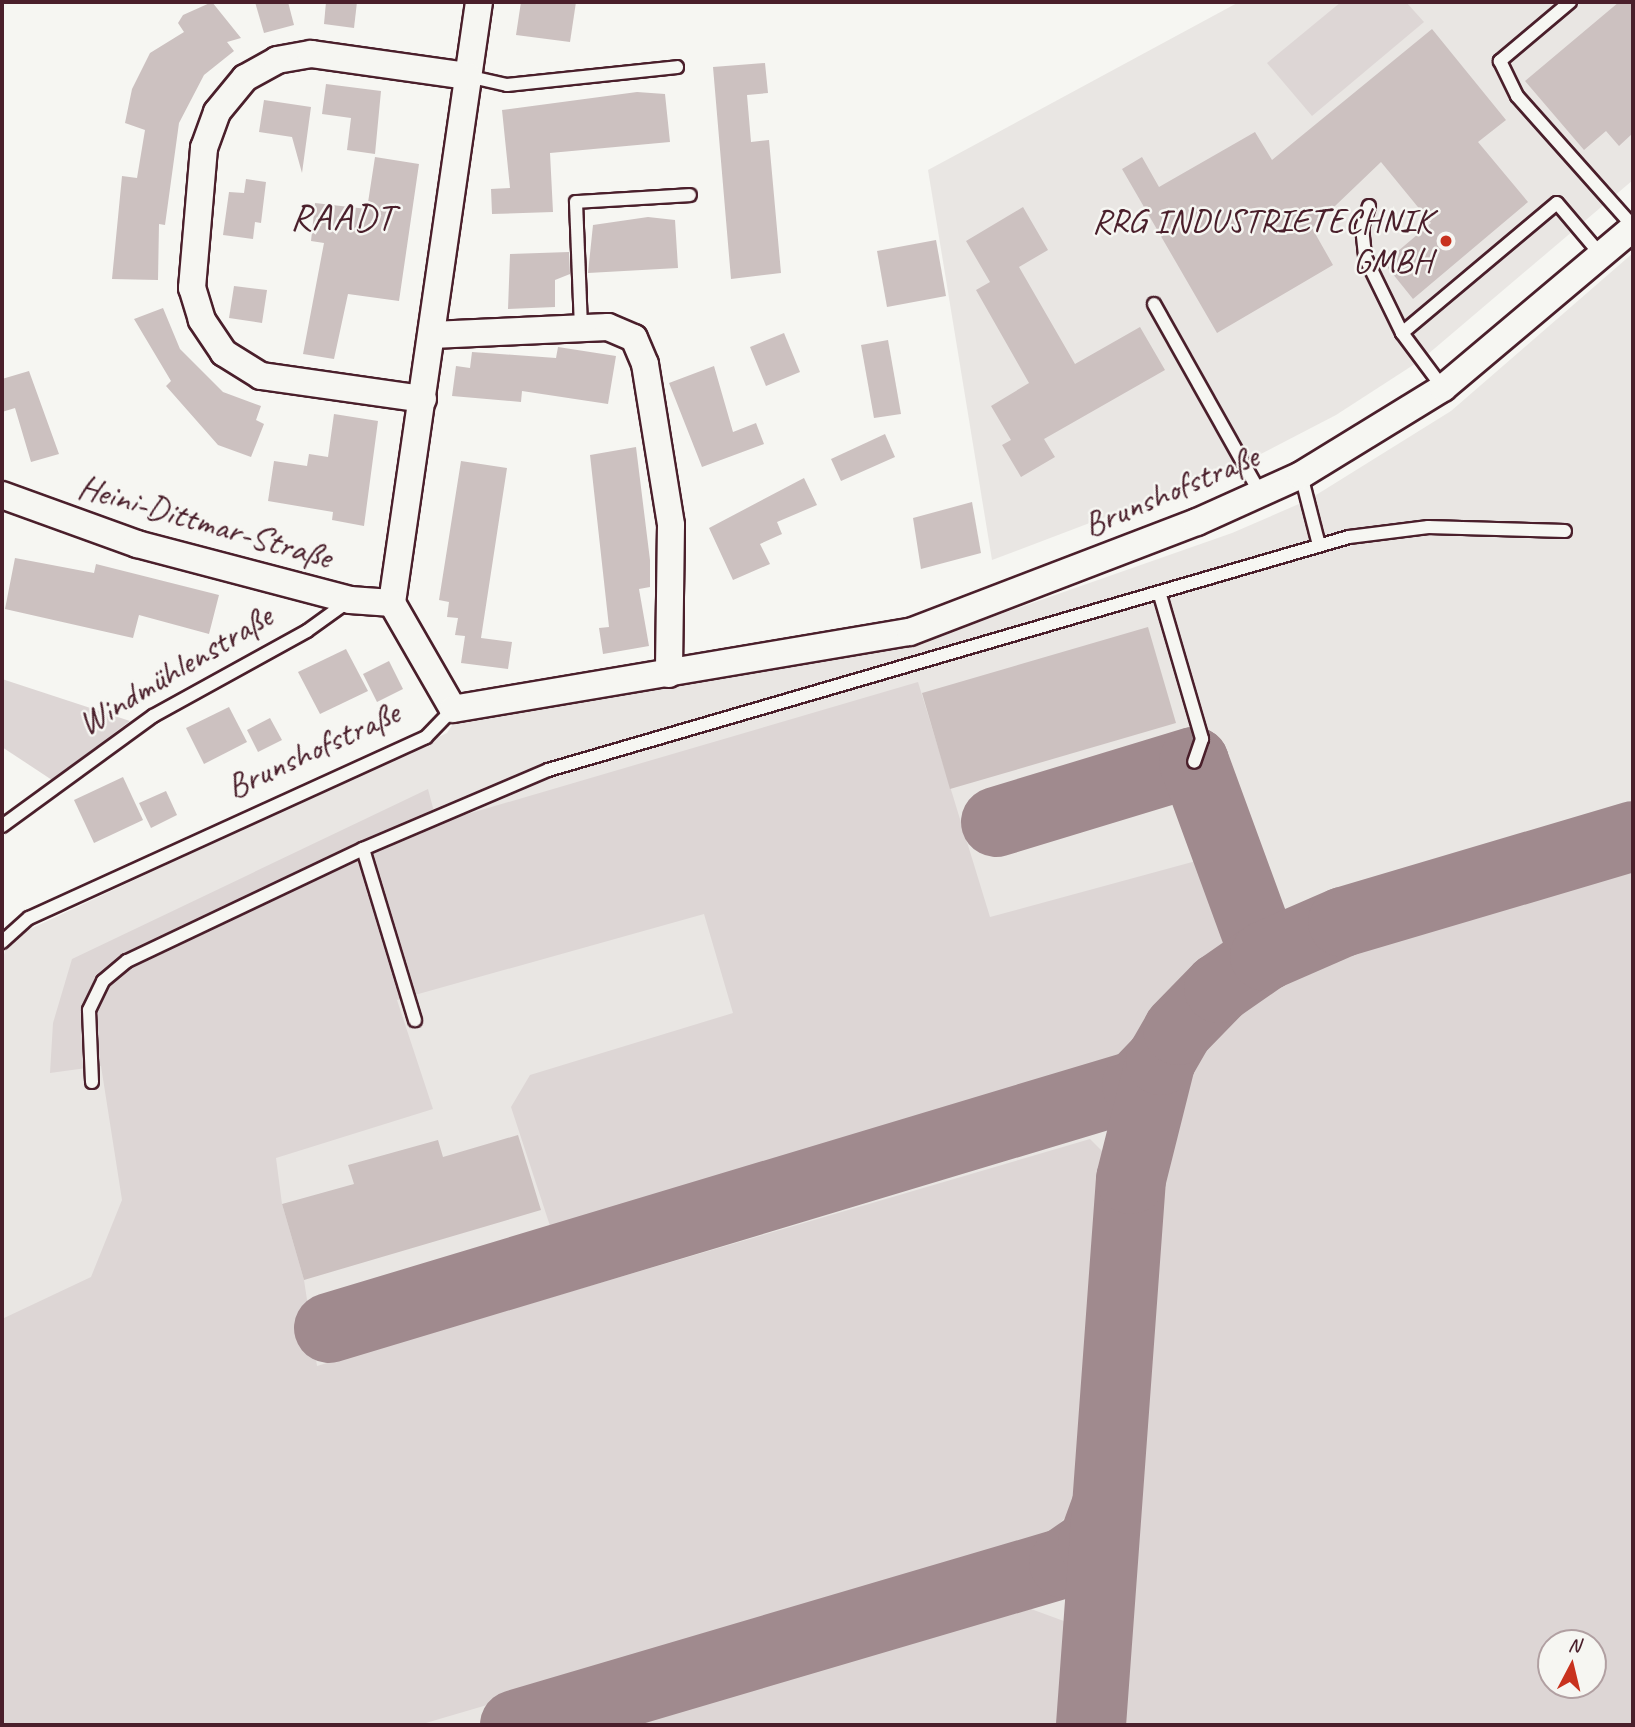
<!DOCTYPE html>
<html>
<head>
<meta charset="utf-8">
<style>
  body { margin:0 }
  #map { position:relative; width:1635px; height:1727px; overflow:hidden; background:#f6f6f2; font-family:Caveat,sans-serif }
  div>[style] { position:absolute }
  .built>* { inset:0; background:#e9e6e3 }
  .green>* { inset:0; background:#ddd6d5 }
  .taxiway>* { height:70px; margin:-35px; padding:0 35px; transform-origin:35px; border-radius:35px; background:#a08a8e }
  .building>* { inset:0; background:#ccc1c0 }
  .roads { filter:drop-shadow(2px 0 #4a1f2b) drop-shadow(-2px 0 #4a1f2b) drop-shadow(0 2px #4a1f2b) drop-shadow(0 -2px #4a1f2b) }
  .service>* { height:12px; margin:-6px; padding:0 6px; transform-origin:6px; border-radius:6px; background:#f6f6f2 }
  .minor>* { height:26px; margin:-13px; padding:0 13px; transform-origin:13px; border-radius:13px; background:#f6f6f2 }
  .dots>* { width:19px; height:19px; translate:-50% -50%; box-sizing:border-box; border:4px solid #f6f6f2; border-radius:50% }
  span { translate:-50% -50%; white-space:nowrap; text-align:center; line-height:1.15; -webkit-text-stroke:5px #f6f6f2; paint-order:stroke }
  .poi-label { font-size:35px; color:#4a1f2b }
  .right { translate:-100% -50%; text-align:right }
  .street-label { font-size:35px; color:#4a1f2b }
  .quarter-label { font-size:38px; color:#4a1f2b; letter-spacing:2px }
  .frame { position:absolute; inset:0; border:4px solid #4a1f2b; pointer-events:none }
  .north { position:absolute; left:1537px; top:1629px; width:70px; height:70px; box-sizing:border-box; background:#f6f6f2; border:2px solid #b1a0a2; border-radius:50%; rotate:7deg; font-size:19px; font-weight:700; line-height:28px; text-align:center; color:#4a1f2b }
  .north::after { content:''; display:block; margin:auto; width:24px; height:32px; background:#c8321e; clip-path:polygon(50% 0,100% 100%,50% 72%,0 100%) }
</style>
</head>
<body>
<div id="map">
  <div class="built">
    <div style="clip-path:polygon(1239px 2px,1633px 2px,1633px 180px,1421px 360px,1336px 415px,1232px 469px,992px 560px,928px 170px)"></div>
    <div style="clip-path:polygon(evenodd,1633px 253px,1633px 1725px,2px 1725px,2px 961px,9px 939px,447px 733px,456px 719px,907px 647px,1232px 533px,1308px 500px,1451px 411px,1633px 253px,1551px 1643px,1593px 1643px,1593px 1685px,1551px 1685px,1551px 1643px)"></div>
  </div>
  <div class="green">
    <div style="clip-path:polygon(1341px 2px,1406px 2px,1424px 22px,1312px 116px,1267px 63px)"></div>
    <div style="clip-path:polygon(2px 679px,130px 721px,52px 780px,2px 747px)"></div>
    <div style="clip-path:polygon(918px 682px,990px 917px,1196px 861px,1223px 941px,1214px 964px,1115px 1066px,552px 1232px,511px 1107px,530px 1075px,733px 1013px,704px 914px,397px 1000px,433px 1109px,276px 1158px,282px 1204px,304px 1280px,317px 1366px,1090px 1139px,1108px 1157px,1081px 1501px,1042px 1542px,419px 1725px,2px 1725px,2px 1319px,91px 1277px,122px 1200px,101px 1066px,50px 1073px,53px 1023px,72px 959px,428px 789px,437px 823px)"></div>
    <div style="clip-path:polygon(evenodd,1633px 862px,1633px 1725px,1118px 1725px,1160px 1203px,1184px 1094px,1204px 1044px,1262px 990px,1349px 945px,1633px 862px,1593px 1643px,1593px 1685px,1551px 1685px,1551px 1643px,1593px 1643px)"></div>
    <div style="clip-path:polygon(1031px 1609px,1072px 1624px,1065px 1725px,619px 1725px)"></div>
  </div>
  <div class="taxiway">
    <div style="left:996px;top:822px;width:207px;rotate:-16.9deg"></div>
    <div style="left:1194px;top:762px;width:207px;rotate:69.9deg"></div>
    <div style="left:329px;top:1328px;width:844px;rotate:-16.74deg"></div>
    <div style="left:1137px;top:1085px;width:35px;rotate:-46deg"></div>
    <div style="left:515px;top:1725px;width:572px;rotate:-16.44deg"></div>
    <div style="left:1064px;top:1563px;width:35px;rotate:-35deg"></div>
    <div style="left:1093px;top:1543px;width:37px;rotate:-70deg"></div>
    <div style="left:1091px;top:1725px;width:547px;rotate:-85.81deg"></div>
    <div style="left:1131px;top:1179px;width:123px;rotate:-75.9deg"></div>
    <div style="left:1161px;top:1060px;width:34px;rotate:-60deg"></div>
    <div style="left:1178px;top:1030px;width:59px;rotate:-45.7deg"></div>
    <div style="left:1219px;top:988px;width:56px;rotate:-34.8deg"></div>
    <div style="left:1265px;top:956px;width:85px;rotate:-23.6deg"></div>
    <div style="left:1343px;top:922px;width:302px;rotate:-16.5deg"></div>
  </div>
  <div class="building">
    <div style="clip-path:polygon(212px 2px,241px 38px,227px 42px,234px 51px,204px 75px,179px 123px,165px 225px,159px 224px,158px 280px,112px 279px,122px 176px,137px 178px,145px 130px,125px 123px,132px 89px,150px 53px,184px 32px,178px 23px,183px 15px)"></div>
    <div style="clip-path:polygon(255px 2px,288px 2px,294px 25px,264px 33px)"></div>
    <div style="clip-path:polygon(326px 2px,357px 2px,354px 28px,324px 24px)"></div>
    <div style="clip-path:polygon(521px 2px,576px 2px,570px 42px,516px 35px)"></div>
    <div style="clip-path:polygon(1619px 2px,1633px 2px,1633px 133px,1619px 146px,1606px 131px,1584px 150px,1525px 81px)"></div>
    <div style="clip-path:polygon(1432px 29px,1506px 120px,1478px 142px,1528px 202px,1413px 299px,1384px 263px,1431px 223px,1381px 162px,1312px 228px,1333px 265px,1217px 333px,1122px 169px,1142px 157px,1159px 187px,1255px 132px,1272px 160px)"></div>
    <div style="clip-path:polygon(765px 63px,768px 93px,747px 95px,751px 142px,769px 140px,781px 273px,731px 279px,713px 67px)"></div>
    <div style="clip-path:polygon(326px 84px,381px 91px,375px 154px,347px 150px,351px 118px,322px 114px)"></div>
    <div style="clip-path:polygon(637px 92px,665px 94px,670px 142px,550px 153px,553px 212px,492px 214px,491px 189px,510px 188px,502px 110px)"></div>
    <div style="clip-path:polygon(264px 100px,311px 107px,302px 173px,292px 137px,259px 132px)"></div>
    <div style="clip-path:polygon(375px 157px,419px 164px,399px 301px,348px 294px,334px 359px,303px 354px,324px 243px,311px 241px,315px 203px,367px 209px)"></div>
    <div style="clip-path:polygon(246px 179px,266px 182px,261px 223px,255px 222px,253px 239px,223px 235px,229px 192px,244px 193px)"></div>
    <div style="clip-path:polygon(1023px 207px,1048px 250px,1019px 267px,1075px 364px,1140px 327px,1165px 370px,1044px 439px,1055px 457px,1021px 477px,1002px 445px,1011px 440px,991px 406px,1029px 383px,976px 290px,990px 282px,966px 241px)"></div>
    <div style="clip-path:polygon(648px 217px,675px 220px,678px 268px,588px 273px,593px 225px)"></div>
    <div style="clip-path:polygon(936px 240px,946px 296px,887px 307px,877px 251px)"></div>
    <div style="clip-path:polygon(569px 252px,570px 274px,555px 280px,555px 307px,508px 309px,510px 254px)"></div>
    <div style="clip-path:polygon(234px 286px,267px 290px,262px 323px,229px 318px)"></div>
    <div style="clip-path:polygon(163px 308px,180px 349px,223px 392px,261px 406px,256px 420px,264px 424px,251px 457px,218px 445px,166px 386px,171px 381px,134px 319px)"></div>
    <div style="clip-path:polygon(784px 333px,800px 372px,766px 386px,750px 347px)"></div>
    <div style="clip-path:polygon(888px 340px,901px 414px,874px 418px,861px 345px)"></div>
    <div style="clip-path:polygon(558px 347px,616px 356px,608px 404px,522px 391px,521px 402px,452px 396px,456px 366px,470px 368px,472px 352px,556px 358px)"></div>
    <div style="clip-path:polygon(714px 366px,733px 432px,756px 423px,764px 444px,702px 467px,669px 383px)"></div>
    <div style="clip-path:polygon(29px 371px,59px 454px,31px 462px,15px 408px,2px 412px,2px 379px)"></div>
    <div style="clip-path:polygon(334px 414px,378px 421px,364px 526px,332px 520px,333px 512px,268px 501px,274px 461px,307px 466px,309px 454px,328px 457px)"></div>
    <div style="clip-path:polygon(885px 434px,895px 457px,841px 481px,831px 459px)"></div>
    <div style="clip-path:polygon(636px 447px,650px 560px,650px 587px,639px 589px,649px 646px,603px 654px,599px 628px,609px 627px,590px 455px)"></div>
    <div style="clip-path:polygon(461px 461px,507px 468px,481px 638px,512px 642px,508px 669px,461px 663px,465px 636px,455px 635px,458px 618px,447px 617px,449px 602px,439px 600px)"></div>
    <div style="clip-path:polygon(804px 478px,817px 505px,777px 522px,782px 534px,760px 544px,770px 564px,733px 580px,709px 528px)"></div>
    <div style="clip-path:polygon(972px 502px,981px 553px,921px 569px,913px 518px)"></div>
    <div style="clip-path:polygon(15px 558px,94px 573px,96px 564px,219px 595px,209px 634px,139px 615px,133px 638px,5px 609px)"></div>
    <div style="clip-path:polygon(1148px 627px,1176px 723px,950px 789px,922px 693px)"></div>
    <div style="clip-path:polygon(346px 649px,368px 691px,320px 714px,298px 672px)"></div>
    <div style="clip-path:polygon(389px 661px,403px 689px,377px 702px,363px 674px)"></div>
    <div style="clip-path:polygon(229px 707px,247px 742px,204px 764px,186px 728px)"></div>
    <div style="clip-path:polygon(270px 718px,282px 740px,258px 752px,247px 730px)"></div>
    <div style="clip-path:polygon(123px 777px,143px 820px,94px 843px,74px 800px)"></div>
    <div style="clip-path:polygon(166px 791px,177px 815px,151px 828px,139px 803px)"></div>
    <div style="clip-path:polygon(518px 1135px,541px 1210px,304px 1280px,282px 1204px,354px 1184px,348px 1165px,438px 1140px,443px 1157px)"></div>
  </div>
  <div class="roads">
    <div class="service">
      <div style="left:1570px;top:2px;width:92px;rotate:139.9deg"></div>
      <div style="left:1500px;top:61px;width:39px;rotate:64deg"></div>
      <div style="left:1517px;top:96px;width:174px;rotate:48.3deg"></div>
      <div style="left:467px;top:76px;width:41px;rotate:12.7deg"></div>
      <div style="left:507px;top:85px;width:171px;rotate:-6deg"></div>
      <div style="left:1369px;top:206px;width:22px;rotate:108deg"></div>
      <div style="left:1362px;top:227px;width:30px;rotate:84deg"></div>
      <div style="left:1365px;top:257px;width:85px;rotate:64deg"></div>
      <div style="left:1154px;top:304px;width:217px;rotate:60.7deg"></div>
      <div style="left:581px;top:327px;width:125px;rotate:-92.3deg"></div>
      <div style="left:576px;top:202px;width:114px;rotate:-3.5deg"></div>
      <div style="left:1443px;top:388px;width:69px;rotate:-126.7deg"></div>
      <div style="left:1402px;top:333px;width:202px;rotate:-40deg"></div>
      <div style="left:1557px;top:203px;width:68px;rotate:49.8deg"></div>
      <div style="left:1301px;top:475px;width:72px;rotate:75.6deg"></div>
      <div style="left:1160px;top:595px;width:150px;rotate:73.7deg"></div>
      <div style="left:1202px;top:739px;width:24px;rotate:109deg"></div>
      <div style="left:2px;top:826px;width:187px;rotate:-36.1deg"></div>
      <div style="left:153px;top:716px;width:176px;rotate:-28.9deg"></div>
      <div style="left:307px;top:631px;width:49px;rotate:-35.9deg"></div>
      <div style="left:363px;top:849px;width:179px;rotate:73.1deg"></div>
      <div style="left:2px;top:942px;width:36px;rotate:-42deg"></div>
      <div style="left:29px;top:918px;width:436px;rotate:-24.5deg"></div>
      <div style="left:426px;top:737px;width:39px;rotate:-46deg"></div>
      <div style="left:92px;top:1082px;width:72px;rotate:-92.4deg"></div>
      <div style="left:89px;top:1010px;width:32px;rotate:-64deg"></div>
      <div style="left:103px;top:981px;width:31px;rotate:-40deg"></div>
      <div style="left:127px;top:961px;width:261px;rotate:-25.4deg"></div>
      <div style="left:363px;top:849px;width:201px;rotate:-23.1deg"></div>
      <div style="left:548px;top:770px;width:834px;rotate:-16.22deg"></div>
      <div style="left:1349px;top:537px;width:80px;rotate:-7.2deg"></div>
      <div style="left:1428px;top:527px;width:137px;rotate:1.7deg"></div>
    </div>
    <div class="minor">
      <div style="left:479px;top:2px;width:607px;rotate:98.24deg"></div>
      <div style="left:392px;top:603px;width:122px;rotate:60.1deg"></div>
      <div style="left:453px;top:709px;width:463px;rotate:-9.6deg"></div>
      <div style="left:910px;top:632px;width:307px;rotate:-21deg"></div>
      <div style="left:1197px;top:522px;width:114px;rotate:-24.3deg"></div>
      <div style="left:1301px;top:475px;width:167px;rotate:-31.5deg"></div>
      <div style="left:1443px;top:388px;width:248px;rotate:-40.1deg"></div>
      <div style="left:432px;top:335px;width:176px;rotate:-2.6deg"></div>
      <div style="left:608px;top:327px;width:28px;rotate:23deg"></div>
      <div style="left:634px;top:338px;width:28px;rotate:67deg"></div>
      <div style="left:645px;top:364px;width:163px;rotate:80.8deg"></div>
      <div style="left:671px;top:525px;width:149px;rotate:90.8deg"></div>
      <div style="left:423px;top:399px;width:164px;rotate:-171.9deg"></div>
      <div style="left:261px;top:376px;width:44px;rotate:-148.1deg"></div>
      <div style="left:224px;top:353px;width:40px;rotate:-124deg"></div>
      <div style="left:202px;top:320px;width:34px;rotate:-107deg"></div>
      <div style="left:192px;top:288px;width:141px;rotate:-85.1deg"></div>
      <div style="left:204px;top:148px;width:38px;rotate:-70deg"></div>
      <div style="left:217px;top:112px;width:44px;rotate:-50.5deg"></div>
      <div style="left:245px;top:78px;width:37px;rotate:-29deg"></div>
      <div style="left:277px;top:60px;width:35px;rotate:-10deg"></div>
      <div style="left:311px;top:54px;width:158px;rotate:8deg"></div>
      <div style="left:2px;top:495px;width:144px;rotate:19.9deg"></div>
      <div style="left:137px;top:544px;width:220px;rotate:14.7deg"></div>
      <div style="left:350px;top:600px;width:42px;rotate:4.1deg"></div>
    </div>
  </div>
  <div class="dots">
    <div style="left:1446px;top:241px;background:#c8321e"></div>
  </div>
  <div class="poi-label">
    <span class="right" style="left:1432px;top:241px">RRG INDUSTRIETECHNIK<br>GMBH</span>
  </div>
  <div class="street-label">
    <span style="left:1171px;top:491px;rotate:-23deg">Brunshofstraße</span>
    <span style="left:205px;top:522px;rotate:16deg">Heini-Dittmar-Straße</span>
    <span style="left:175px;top:670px;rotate:-31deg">Windmühlenstraße</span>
    <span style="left:313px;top:750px;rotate:-25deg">Brunshofstraße</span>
  </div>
  <div class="quarter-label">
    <span style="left:343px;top:217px">RAADT</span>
  </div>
  <div class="frame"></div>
  <div class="north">N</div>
</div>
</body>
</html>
